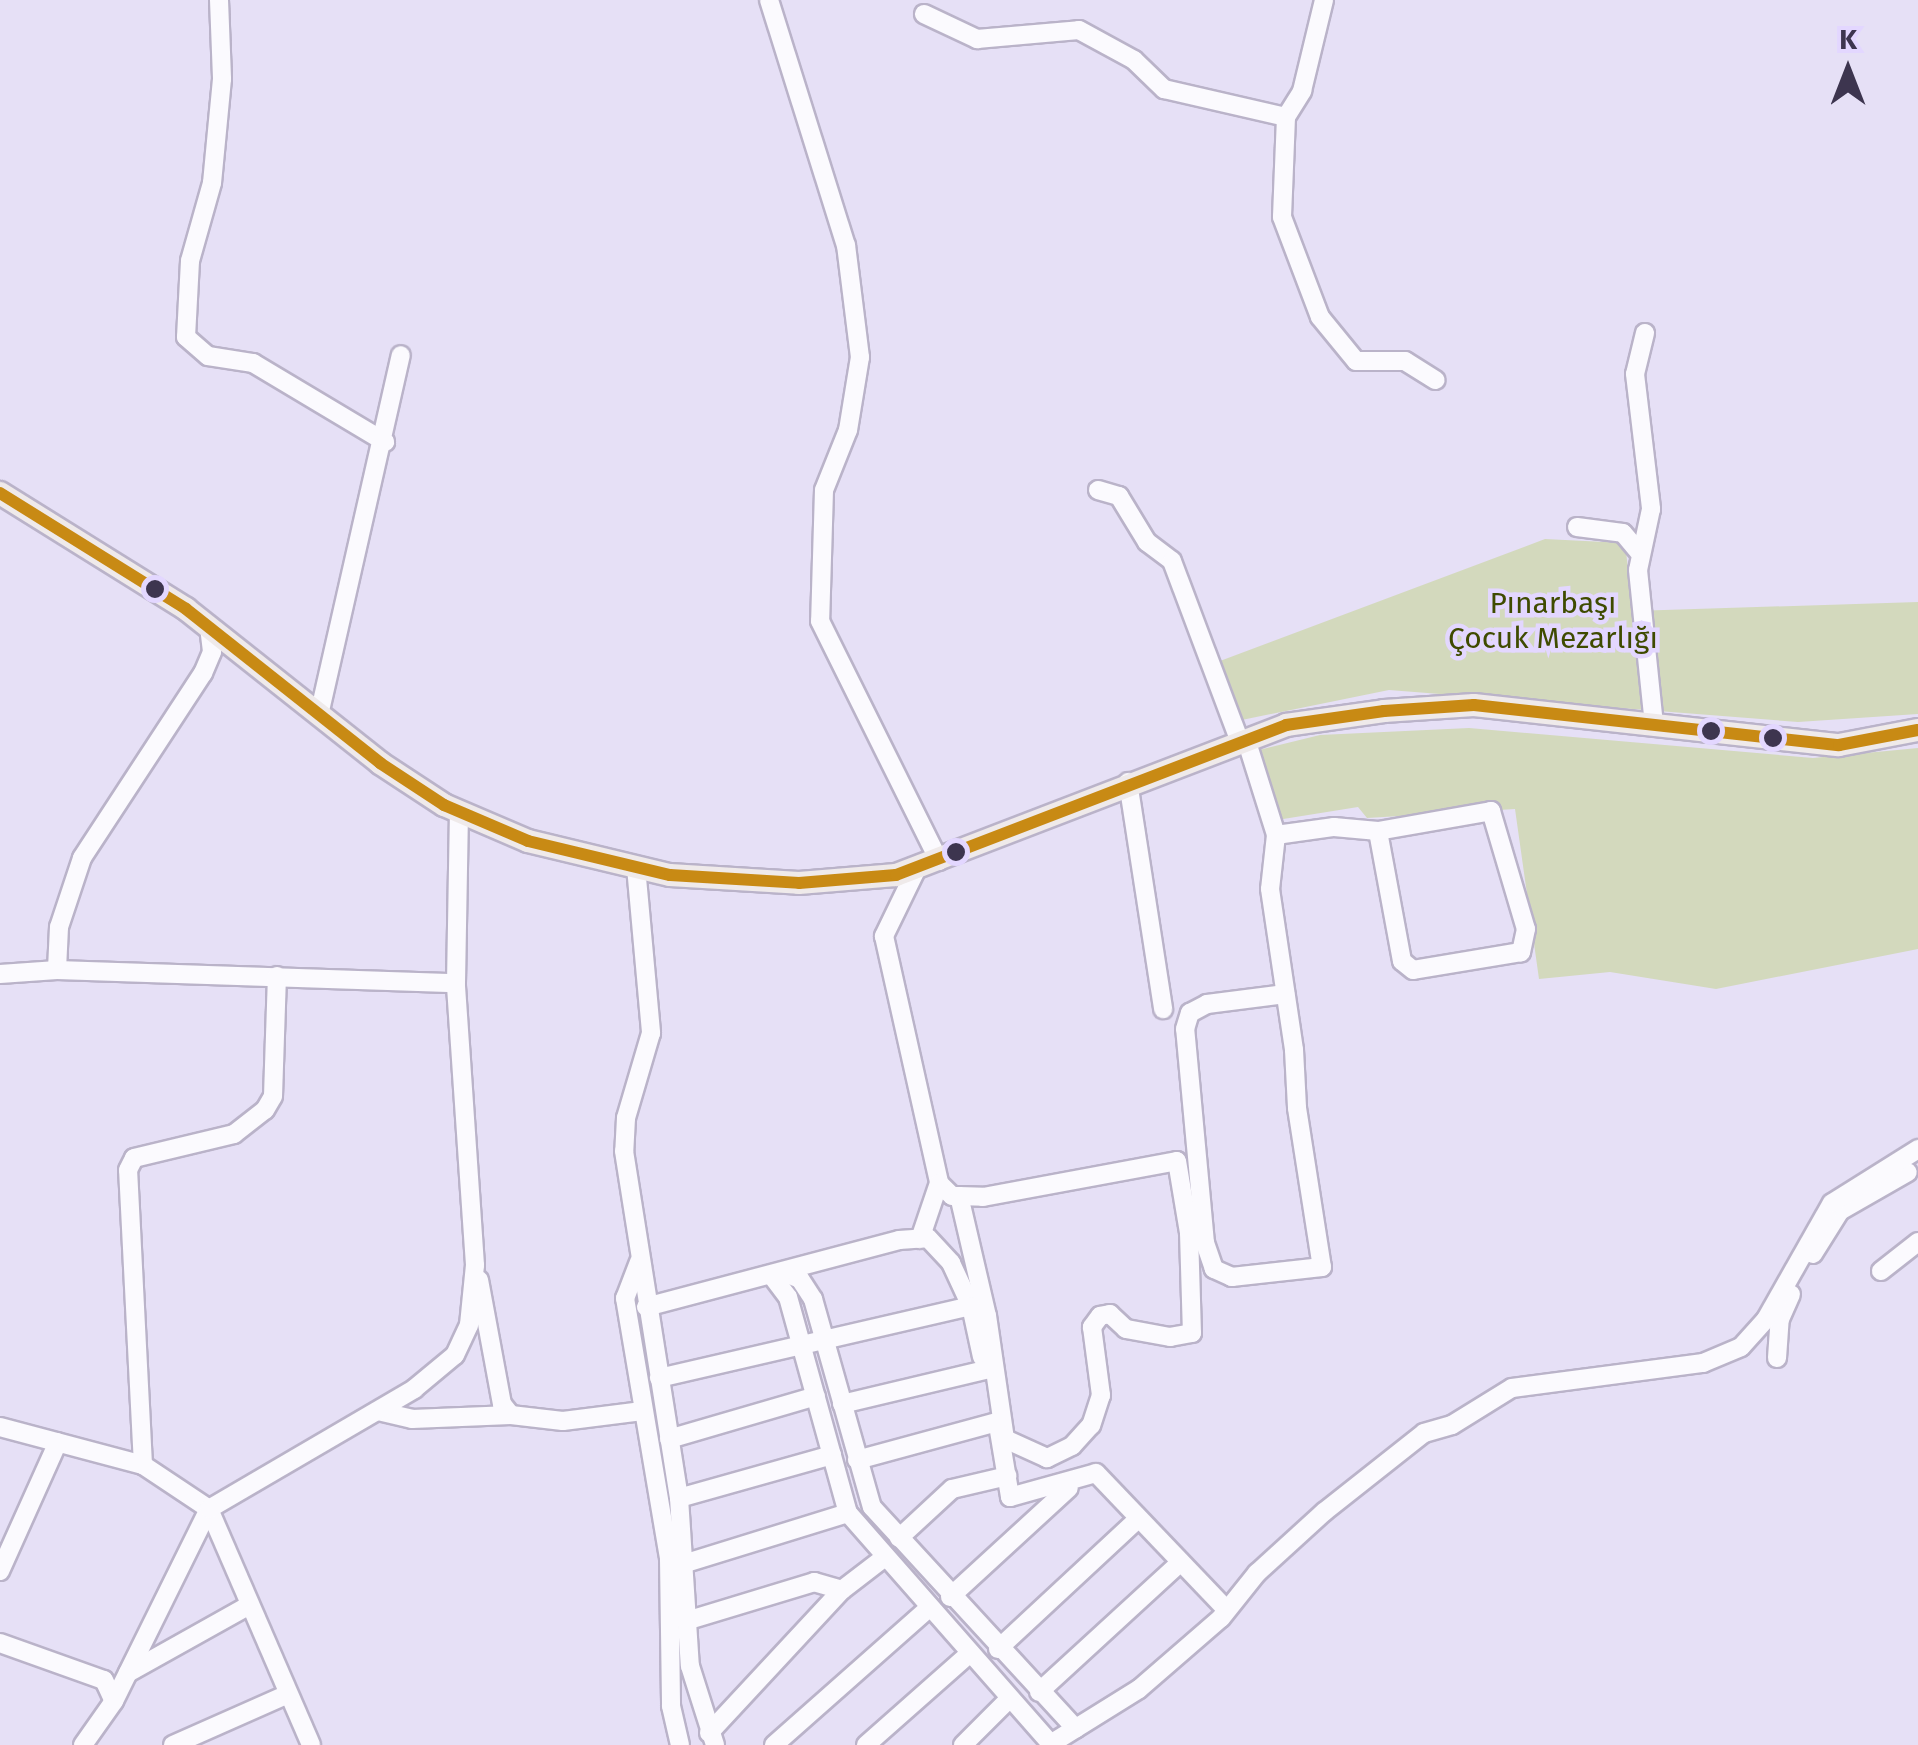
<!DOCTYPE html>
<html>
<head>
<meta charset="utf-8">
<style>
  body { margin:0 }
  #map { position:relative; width:1918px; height:1745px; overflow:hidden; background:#e6e0f6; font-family:"Fira Sans",sans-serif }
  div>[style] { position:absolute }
  .green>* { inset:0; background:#d3d9bd }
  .roads { filter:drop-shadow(2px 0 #bab3c9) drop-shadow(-2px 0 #bab3c9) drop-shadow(0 2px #bab3c9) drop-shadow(0 -2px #bab3c9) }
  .minor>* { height:18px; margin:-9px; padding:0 9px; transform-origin:9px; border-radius:9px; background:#fbfafe }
  .major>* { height:22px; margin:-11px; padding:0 11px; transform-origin:11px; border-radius:11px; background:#efeaea }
  .bus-1>* { height:12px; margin:-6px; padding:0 6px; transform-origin:6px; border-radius:6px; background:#c88a14 }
  .dots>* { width:28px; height:28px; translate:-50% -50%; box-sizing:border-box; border:5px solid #e3d7ff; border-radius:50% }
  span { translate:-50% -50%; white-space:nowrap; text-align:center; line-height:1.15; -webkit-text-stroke:9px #e3d7ff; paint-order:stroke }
  .park-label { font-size:30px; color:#3f4b00 }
  .north { position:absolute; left:1798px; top:20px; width:100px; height:100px; -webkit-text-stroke:8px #e3d7ff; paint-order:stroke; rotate:0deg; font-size:28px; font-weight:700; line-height:40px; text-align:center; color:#3d354f }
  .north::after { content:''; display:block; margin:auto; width:35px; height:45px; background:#3d354f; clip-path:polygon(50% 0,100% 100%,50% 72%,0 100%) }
</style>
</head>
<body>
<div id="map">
  <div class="green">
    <div style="clip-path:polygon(1545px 539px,1625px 543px,1633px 611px,1918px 602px,1918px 714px,1798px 722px,1389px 690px,1232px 722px,1212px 664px)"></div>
    <div style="clip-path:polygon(1469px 728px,1813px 758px,1918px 748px,1918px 949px,1716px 989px,1610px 972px,1539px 979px,1515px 809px,1367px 818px,1358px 807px,1277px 820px,1259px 750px,1320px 735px)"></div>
  </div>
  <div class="roads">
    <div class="minor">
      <div style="left:219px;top:0;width:79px;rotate:87.8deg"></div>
      <div style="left:222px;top:79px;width:104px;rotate:95.5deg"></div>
      <div style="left:212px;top:183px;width:81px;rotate:105.8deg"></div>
      <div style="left:190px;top:261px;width:76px;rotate:93deg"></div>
      <div style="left:186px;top:337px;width:29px;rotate:41deg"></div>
      <div style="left:208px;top:356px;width:46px;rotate:8.8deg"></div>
      <div style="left:253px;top:363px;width:154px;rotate:30.9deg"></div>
      <div style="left:769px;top:0;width:257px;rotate:72.6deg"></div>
      <div style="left:846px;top:245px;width:113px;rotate:82.9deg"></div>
      <div style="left:860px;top:357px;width:74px;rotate:99.3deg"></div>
      <div style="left:848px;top:430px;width:65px;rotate:111.8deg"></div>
      <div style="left:824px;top:490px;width:131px;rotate:91.7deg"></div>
      <div style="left:820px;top:621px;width:268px;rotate:63.6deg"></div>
      <div style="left:924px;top:14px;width:59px;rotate:25.3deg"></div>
      <div style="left:977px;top:39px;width:102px;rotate:-5deg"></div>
      <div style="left:1079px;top:30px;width:63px;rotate:28.6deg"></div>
      <div style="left:1134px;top:60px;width:42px;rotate:44deg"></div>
      <div style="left:1164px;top:89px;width:125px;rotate:12.9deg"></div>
      <div style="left:1286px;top:117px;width:31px;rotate:-58deg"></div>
      <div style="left:1302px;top:91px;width:94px;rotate:-76.4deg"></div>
      <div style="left:1286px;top:117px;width:100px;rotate:92.3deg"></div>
      <div style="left:1282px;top:217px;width:107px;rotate:69.2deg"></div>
      <div style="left:1320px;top:317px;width:57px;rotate:50.7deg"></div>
      <div style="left:1356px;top:361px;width:49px"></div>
      <div style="left:1405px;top:361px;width:36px;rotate:32deg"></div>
      <div style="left:1645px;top:333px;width:42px;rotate:103.7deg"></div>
      <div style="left:1635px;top:374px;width:136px;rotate:83.2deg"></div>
      <div style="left:1651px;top:509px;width:62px;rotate:102deg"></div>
      <div style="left:1638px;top:570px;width:157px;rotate:84.1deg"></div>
      <div style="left:1098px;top:490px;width:22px;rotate:16deg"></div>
      <div style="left:1119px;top:496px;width:54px;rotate:58.7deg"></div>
      <div style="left:1147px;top:542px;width:31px;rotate:37deg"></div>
      <div style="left:1172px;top:561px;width:193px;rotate:69.4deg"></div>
      <div style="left:1577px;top:527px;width:46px;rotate:7.4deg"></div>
      <div style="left:1623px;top:533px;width:23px;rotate:50deg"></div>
      <div style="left:209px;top:627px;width:25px;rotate:83deg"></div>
      <div style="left:212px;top:652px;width:23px;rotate:113deg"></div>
      <div style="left:203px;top:673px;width:221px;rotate:123.2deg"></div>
      <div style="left:82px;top:858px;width:73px;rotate:108.4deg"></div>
      <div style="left:59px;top:927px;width:43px;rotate:92.7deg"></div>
      <div style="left:57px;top:970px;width:399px;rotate:1.9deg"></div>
      <div style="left:319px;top:715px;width:369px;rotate:-77.2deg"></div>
      <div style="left:1246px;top:739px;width:101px;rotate:72.6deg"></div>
      <div style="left:1276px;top:835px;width:54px;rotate:96.3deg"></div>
      <div style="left:1270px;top:889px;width:163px;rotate:81.5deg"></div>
      <div style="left:1294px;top:1050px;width:58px;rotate:87deg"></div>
      <div style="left:1297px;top:1108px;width:161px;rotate:81.1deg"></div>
      <div style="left:1322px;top:1267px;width:91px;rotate:173.7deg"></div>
      <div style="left:1232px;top:1277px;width:20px;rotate:-156deg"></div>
      <div style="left:1214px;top:1269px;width:28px;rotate:-109deg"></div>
      <div style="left:1205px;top:1243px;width:215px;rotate:-95.3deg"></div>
      <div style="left:1185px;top:1029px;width:17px;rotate:-73deg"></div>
      <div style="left:1190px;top:1013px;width:19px;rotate:-28deg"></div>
      <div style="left:1207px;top:1004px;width:79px;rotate:-7.3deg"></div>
      <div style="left:1128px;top:782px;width:230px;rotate:81.2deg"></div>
      <div style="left:1276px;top:835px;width:59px;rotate:-7.9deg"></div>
      <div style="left:1334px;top:827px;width:44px;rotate:5.2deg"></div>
      <div style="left:1378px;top:831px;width:115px;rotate:-10deg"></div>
      <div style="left:1491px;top:811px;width:123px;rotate:73.5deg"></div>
      <div style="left:1526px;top:929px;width:24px;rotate:102deg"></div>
      <div style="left:1521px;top:952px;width:109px;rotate:170.5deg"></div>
      <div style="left:1413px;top:970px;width:14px;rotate:-141deg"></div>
      <div style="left:1402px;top:961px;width:132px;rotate:-100.5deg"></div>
      <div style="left:636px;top:867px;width:167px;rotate:84.8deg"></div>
      <div style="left:651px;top:1033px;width:89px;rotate:106.4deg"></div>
      <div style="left:626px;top:1118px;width:33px;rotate:93deg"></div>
      <div style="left:624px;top:1151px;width:351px;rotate:81deg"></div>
      <div style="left:679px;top:1498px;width:168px;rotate:86.3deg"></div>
      <div style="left:690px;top:1666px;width:83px;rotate:72.4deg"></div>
      <div style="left:917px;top:868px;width:76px;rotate:115.9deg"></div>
      <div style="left:884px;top:936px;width:253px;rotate:77.4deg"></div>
      <div style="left:939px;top:1183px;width:18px;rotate:45deg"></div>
      <div style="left:952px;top:1196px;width:7px"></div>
      <div style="left:959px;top:1196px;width:24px;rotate:2deg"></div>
      <div style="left:983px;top:1197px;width:197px;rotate:-10.5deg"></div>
      <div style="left:1177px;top:1161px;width:73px;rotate:80.5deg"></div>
      <div style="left:1189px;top:1233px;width:100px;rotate:88.3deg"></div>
      <div style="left:1192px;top:1333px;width:22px;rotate:170deg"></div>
      <div style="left:1170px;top:1337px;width:45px;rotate:-169.7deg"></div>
      <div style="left:1126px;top:1329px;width:22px;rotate:-137deg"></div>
      <div style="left:1110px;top:1314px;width:10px;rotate:169deg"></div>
      <div style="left:1100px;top:1316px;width:14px;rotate:126deg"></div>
      <div style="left:1092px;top:1327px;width:69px;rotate:82.5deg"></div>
      <div style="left:1101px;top:1395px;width:32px;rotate:108deg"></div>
      <div style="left:1091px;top:1425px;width:28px;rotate:132deg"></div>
      <div style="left:1072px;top:1446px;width:28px;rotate:154deg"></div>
      <div style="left:1047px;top:1458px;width:46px;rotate:-155.7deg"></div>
      <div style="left:1005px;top:1439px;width:124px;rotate:-98.3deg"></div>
      <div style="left:987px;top:1316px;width:123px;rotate:-103.1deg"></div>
      <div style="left:0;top:974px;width:57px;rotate:-4deg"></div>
      <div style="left:920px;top:1239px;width:59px;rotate:-71.3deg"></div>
      <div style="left:1813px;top:1254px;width:51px;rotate:-57.9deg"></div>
      <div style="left:1840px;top:1211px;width:78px;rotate:-29.8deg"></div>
      <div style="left:639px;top:1262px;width:39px;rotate:111deg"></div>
      <div style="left:625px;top:1298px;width:265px;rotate:80.4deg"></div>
      <div style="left:669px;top:1559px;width:147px;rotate:89.2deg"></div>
      <div style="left:671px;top:1706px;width:40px;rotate:77deg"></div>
      <div style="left:1881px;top:1271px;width:47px;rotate:-38.1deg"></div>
      <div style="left:785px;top:1273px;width:16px;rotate:22deg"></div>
      <div style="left:800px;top:1279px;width:24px;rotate:57deg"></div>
      <div style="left:813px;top:1299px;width:216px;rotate:74.2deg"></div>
      <div style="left:872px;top:1507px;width:301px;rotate:47.4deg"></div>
      <div style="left:772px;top:1276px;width:26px;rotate:53deg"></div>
      <div style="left:788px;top:1297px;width:224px;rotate:74.5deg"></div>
      <div style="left:848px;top:1513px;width:308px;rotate:48.7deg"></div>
      <div style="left:479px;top:1280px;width:126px;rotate:79.5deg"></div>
      <div style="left:502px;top:1404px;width:14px;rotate:51deg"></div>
      <div style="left:511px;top:1415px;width:52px;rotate:6.6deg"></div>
      <div style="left:563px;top:1421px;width:80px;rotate:-7.2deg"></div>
      <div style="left:646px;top:1307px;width:262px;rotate:-14.8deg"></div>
      <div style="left:899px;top:1240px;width:29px;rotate:-4deg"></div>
      <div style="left:928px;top:1238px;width:34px;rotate:47deg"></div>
      <div style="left:951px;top:1263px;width:47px;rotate:65.1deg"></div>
      <div style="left:971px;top:1306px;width:52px;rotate:77.8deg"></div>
      <div style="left:1777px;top:1358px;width:39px;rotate:-86deg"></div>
      <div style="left:1780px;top:1319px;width:27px;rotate:-66deg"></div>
      <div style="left:659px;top:1378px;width:320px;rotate:-13deg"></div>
      <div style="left:842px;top:1404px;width:147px;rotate:-13.4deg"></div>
      <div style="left:378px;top:1411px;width:35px;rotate:13deg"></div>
      <div style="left:412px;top:1419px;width:99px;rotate:-2.3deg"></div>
      <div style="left:0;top:1427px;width:148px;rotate:14.9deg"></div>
      <div style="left:143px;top:1465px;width:79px;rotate:33.7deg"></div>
      <div style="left:209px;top:1509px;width:257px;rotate:66.6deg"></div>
      <div style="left:999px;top:1431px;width:67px;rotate:80.5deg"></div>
      <div style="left:1010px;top:1497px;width:89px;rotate:-15.6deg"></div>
      <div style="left:1096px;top:1473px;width:188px;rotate:46.3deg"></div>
      <div style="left:669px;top:1439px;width:153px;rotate:-16.3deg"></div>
      <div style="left:857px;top:1460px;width:145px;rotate:-15.2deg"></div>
      <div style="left:143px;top:1465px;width:295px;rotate:-92.9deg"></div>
      <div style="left:128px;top:1170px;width:13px;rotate:-63deg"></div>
      <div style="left:134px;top:1158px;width:103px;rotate:-13.5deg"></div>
      <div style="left:234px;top:1134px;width:39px;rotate:-38deg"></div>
      <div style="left:265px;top:1110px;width:16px;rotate:-60deg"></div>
      <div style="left:273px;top:1096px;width:120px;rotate:-88.1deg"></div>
      <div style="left:679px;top:1498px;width:159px;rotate:-15.7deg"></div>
      <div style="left:899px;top:1538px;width:72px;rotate:-42.8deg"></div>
      <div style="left:952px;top:1489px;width:57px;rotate:-13.3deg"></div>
      <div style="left:683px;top:1564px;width:173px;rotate:-17.2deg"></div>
      <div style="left:0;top:1571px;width:141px;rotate:-65.8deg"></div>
      <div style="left:950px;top:1597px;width:161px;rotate:-42.5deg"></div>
      <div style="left:686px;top:1621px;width:134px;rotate:-16.9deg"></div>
      <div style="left:814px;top:1582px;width:29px;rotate:16deg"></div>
      <div style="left:0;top:1643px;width:110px;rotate:19.6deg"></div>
      <div style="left:104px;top:1680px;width:23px;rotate:65deg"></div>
      <div style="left:114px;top:1701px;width:54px;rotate:125.2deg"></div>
      <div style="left:998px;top:1649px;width:191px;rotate:-42.9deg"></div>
      <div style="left:128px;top:1673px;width:137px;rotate:-29.2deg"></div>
      <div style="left:1039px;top:1692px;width:191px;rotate:-42.5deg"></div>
      <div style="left:114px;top:1701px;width:214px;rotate:-63.7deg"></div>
      <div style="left:209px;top:1509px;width:238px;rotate:-30.3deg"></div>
      <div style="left:414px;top:1389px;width:53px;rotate:-39.7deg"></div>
      <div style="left:455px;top:1355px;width:33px;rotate:-65deg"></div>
      <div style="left:469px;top:1325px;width:60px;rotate:-84.3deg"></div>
      <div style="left:475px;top:1265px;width:283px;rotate:-93.9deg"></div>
      <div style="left:456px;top:983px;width:172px;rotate:-89deg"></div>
      <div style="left:709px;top:1733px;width:195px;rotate:-47.1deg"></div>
      <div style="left:842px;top:1590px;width:54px;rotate:-37.5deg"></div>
      <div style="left:173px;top:1745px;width:126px;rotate:-23.9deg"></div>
      <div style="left:774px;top:1745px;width:208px;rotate:-41.5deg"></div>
      <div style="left:866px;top:1745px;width:139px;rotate:-41.5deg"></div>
      <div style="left:963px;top:1745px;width:66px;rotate:-45deg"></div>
      <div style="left:1049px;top:1745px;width:106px;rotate:-31.9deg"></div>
      <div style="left:1139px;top:1689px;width:108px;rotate:-40.9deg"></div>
      <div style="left:1221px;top:1618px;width:58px;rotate:-51.3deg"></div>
      <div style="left:1257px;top:1573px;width:91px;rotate:-42.3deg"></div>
      <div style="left:1324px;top:1512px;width:127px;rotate:-38.3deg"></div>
      <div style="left:1424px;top:1433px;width:29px;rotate:-16deg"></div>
      <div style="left:1452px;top:1425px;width:70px;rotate:-31.7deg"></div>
      <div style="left:1512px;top:1388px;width:193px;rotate:-7.5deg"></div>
      <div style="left:1703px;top:1363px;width:41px;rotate:-22.8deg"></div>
      <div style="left:1741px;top:1347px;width:38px;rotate:-48deg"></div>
      <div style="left:1766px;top:1319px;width:133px;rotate:-60.4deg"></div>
      <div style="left:1832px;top:1203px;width:102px;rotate:-32.1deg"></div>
    </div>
    <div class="major">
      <div style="left:0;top:493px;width:219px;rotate:31.9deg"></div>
      <div style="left:186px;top:609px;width:248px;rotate:38.4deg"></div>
      <div style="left:380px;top:763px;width:77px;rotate:33.3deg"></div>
      <div style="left:444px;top:805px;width:91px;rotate:23.2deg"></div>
      <div style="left:528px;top:841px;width:146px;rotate:13.5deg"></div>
      <div style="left:670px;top:875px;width:129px;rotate:3.5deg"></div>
      <div style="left:799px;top:883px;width:97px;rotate:-4.7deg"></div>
      <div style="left:896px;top:875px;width:418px;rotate:-21deg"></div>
      <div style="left:1286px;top:725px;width:99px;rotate:-8.1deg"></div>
      <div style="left:1384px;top:711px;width:90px;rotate:-3.8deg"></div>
      <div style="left:1474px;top:705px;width:367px;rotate:6.3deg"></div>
      <div style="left:1839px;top:745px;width:80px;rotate:-10.8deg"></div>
    </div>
  </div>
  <div class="bus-1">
    <div style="left:0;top:493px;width:219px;rotate:31.9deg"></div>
    <div style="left:186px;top:609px;width:248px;rotate:38.4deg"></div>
    <div style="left:380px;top:763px;width:77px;rotate:33.3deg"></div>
    <div style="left:444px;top:805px;width:91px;rotate:23.2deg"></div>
    <div style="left:528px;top:841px;width:146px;rotate:13.5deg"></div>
    <div style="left:670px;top:875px;width:129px;rotate:3.5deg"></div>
    <div style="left:799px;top:883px;width:97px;rotate:-4.7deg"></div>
    <div style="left:896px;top:875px;width:418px;rotate:-21deg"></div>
    <div style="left:1286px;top:725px;width:99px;rotate:-8.1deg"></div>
    <div style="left:1384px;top:711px;width:90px;rotate:-3.8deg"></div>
    <div style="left:1474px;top:705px;width:367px;rotate:6.3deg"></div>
    <div style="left:1839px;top:745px;width:80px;rotate:-10.8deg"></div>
  </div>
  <div class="dots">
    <div style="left:155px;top:589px;background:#3d354f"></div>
    <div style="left:1711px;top:731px;background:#3d354f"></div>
    <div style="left:1773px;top:738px;background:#3d354f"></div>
    <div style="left:956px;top:852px;background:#3d354f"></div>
  </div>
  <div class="park-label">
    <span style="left:1553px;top:620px">Pınarbaşı<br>Çocuk Mezarlığı</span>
  </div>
  <div class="north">K</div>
</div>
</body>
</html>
